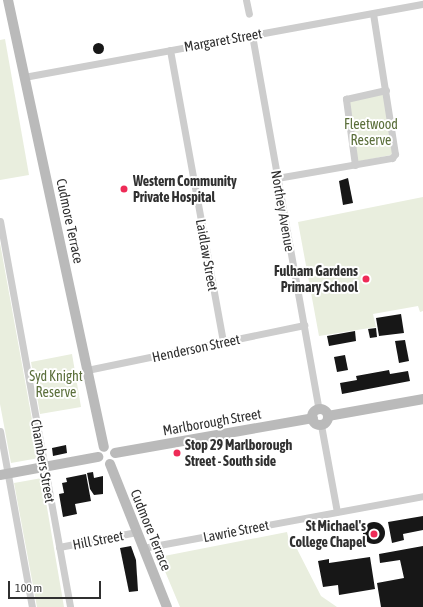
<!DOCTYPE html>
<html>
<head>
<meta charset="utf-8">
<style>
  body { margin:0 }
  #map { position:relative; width:423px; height:607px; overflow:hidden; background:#fff; font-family:"Asap Condensed",sans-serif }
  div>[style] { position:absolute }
  .green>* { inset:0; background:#e9eede }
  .building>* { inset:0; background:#171717 }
  .round { border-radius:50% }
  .street>* { height:7px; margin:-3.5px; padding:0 3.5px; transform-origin:3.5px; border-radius:3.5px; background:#cdcdcd }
  .secondary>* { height:10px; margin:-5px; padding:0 5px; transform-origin:5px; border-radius:5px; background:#bababa }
  .secondary>.ring { margin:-5px; padding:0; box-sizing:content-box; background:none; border:10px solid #bababa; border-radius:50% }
  .dots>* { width:11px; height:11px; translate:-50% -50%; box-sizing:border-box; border:2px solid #fff; border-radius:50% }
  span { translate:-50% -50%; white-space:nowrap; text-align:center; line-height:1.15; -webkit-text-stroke:4px #fff; paint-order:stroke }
  .street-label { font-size:14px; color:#303030 }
  .park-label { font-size:14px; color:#5b6f3b }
  .poi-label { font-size:14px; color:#303030; font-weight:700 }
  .left { translate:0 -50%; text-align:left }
  .right { translate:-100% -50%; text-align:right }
  .scale { position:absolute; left:8px; top:581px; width:93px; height:18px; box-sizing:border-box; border:2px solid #303030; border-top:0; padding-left:5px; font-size:12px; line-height:14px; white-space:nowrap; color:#303030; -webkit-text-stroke:3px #fff; paint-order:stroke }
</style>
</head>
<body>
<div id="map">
  <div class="green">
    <div style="clip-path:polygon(5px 39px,29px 175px,0 180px,0 40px)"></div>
    <div style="clip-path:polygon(384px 92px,394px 149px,391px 155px,356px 162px,347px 106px,351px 98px)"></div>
    <div style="clip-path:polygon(423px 197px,423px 311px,420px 312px,418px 306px,373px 314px,376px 327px,319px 336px,298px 222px)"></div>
    <div style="clip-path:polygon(0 243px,39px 458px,11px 463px,0 404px)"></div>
    <div style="clip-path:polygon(72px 354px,81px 407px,40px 414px,31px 362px)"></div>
    <div style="clip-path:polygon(42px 478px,64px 607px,37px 607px,14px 483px)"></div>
    <div style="clip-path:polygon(287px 532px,290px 545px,297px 549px,321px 596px,337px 607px,180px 607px,159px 557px)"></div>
  </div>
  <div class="building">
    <div class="round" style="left:92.5px;top:42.5px;width:11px;height:11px"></div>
    <div style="clip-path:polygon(348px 178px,353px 203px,343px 205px,339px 181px)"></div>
    <div style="clip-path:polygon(401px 314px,404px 333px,379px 336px,376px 318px)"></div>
    <div style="clip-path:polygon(376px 328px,377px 337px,370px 338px,368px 329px)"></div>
    <div style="clip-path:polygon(355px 331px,356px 341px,329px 346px,327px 336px)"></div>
    <div style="clip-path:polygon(405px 340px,409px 361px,399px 363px,395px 341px)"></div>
    <div style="clip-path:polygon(345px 355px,348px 370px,337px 372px,334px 357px)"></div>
    <div style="clip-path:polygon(389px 370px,390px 374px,408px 371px,410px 381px,342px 394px,340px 383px,357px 380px,356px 376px)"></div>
    <div style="clip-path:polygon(66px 445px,67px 453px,53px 456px,52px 448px)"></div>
    <div style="clip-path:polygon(93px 472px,94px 478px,103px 476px,103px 494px,94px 495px,90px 489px,87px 473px)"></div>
    <div style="clip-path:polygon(86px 474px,91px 501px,75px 504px,77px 514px,63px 517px,59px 494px,64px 493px,62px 483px,67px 482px,66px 478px)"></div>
    <div style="clip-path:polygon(423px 516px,423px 530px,403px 534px,404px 540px,392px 543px,388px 522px)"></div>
    <div class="round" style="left:363px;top:522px;width:22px;height:22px"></div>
    <div style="clip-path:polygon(131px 546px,136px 560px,138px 591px,129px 592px,120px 548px)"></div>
    <div style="clip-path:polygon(423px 546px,423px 607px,381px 607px,377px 583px,404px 578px,400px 560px,380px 563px,379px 554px)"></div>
    <div style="clip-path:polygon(370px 557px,375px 589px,339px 595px,338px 585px,323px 587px,318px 561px,329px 559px,329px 563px)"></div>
  </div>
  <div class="street">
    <div style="left:246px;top:0;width:14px;rotate:78deg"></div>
    <div style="left:252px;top:35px;width:381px;rotate:79.9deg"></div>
    <div style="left:170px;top:50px;width:297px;rotate:79.7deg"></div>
    <div style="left:24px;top:77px;width:406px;rotate:-10.4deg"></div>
    <div style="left:355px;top:165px;width:67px;rotate:-97.8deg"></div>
    <div style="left:346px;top:99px;width:41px;rotate:-12.7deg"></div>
    <div style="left:277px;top:178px;width:117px;rotate:-9.9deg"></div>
    <div style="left:392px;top:158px;width:5px;rotate:-53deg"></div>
    <div style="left:395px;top:154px;width:142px;rotate:-98.9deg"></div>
    <div style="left:0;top:221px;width:392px;rotate:79.7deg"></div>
    <div style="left:87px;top:370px;width:222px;rotate:-11.7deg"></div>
    <div style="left:321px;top:425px;width:88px;rotate:79.6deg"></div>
    <div style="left:0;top:431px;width:179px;rotate:79.7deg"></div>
    <div style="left:59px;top:547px;width:79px;rotate:-10.9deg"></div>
    <div style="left:143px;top:548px;width:285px;rotate:-10.5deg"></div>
  </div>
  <div class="secondary">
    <div style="left:8px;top:0;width:457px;rotate:77.9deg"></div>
    <div class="ring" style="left:312px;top:409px;width:6px;height:6px"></div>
    <div style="left:328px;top:416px;width:97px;rotate:-10.1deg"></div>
    <div style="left:115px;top:453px;width:201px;rotate:-10deg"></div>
    <div style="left:110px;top:464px;width:154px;rotate:68.3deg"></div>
    <div style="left:0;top:475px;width:100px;rotate:-10.4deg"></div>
  </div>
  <div class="dots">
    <div style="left:124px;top:189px;background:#ee2b57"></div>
    <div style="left:366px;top:279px;background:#ee2b57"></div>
    <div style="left:177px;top:453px;background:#ee2b57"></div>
    <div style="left:374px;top:534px;background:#ee2b57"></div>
  </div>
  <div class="street-label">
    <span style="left:223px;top:40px;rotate:-10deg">Margaret Street</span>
    <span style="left:283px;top:211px;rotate:80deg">Northey Avenue</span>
    <span style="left:70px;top:221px;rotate:78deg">Cudmore Terrace</span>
    <span style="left:207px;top:255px;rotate:80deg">Laidlaw Street</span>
    <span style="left:196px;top:348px;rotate:-12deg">Henderson Street</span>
    <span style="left:212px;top:422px;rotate:-10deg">Marlborough Street</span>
    <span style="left:43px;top:461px;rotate:80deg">Chambers Street</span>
    <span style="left:151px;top:530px;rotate:68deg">Cudmore Terrace</span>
    <span style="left:236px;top:531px;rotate:-11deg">Lawrie Street</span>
    <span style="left:98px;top:540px;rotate:-11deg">Hill Street</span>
  </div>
  <div class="park-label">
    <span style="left:371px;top:132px">Fleetwood<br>Reserve</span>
    <span style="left:56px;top:384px">Syd Knight<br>Reserve</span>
  </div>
  <div class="poi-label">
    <span class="left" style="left:133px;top:189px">Western Community<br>Private Hospital</span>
    <span class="right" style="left:358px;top:279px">Fulham Gardens<br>Primary School</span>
    <span class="left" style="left:185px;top:453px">Stop 29 Marlborough<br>Street - South side</span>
    <span class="right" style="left:366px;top:534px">St Michael's<br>College Chapel</span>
  </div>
  <div class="scale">100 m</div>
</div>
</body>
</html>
